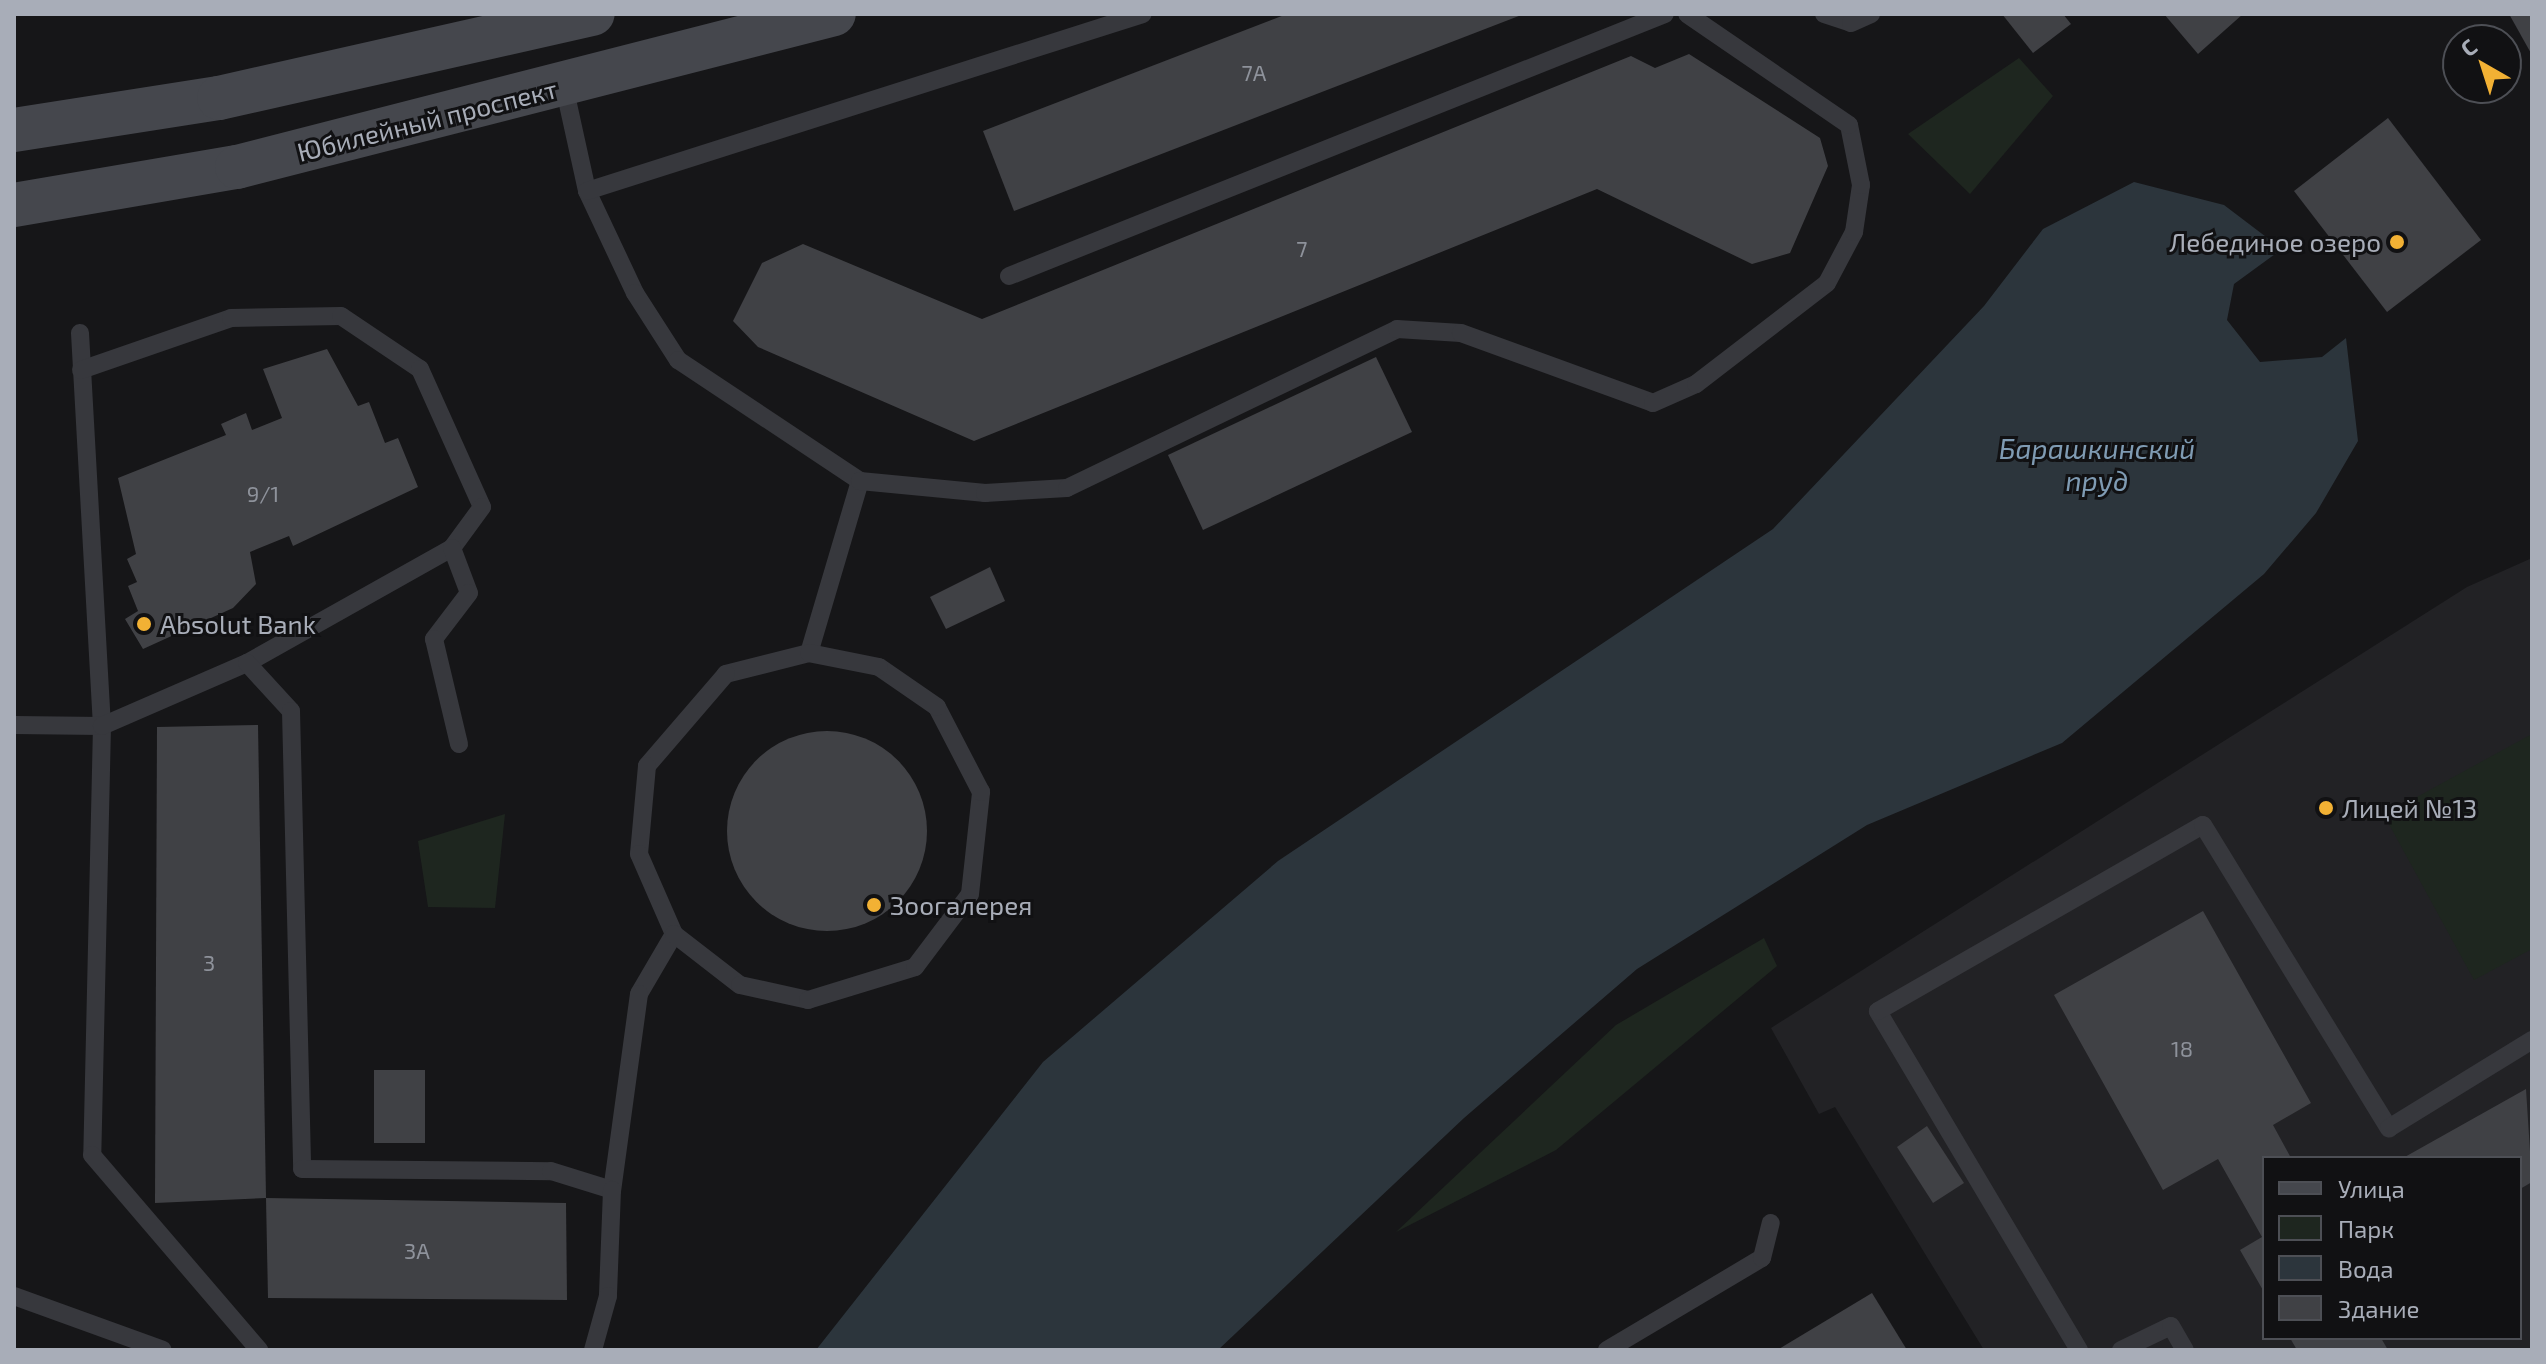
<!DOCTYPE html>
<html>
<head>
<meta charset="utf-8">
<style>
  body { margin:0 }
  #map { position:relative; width:2546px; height:1364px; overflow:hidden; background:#161618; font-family:"Exo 2",sans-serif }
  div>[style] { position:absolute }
  .built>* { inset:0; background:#222225 }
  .green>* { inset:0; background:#1e261f }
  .water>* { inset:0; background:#2c353c }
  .building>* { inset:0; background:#404145 }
  .round { border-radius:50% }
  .service>* { height:18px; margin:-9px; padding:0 9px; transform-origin:9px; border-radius:9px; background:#37383d }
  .secondary>* { height:44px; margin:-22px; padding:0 22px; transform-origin:22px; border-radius:22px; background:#45474d }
  .dots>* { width:22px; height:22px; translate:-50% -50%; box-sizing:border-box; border:4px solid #111113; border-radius:50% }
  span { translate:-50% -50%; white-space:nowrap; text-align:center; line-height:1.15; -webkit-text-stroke:6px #111113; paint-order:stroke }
  .number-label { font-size:22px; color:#8e929b }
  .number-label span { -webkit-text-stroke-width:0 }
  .street-label { font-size:26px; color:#a8adb8 }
  .poi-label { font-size:26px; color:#a8adb8 }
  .right { translate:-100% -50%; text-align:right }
  .left { translate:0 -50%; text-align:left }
  .water-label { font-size:28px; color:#7f9bb3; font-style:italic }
  .frame { position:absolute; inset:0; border:16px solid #a8adb8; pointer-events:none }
  .legend { position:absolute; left:2262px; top:1156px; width:260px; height:184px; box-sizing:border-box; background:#111113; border:2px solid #4d4f55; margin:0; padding:10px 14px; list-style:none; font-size:24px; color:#a8adb8 }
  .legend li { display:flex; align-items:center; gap:16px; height:40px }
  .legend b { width:40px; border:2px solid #4d4f55 }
  .north { position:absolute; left:2442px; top:24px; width:80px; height:80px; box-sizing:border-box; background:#111113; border:2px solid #4d4f55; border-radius:50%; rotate:321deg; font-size:22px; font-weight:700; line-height:32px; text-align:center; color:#a8adb8 }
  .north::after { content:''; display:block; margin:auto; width:28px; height:36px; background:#f2b134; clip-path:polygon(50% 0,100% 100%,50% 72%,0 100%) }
</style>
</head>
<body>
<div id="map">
  <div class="built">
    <div style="clip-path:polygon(evenodd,2532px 558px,2532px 1350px,1984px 1350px,1835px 1107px,1819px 1114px,1771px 1028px,2467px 587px,2532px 558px,2264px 1158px,2520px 1158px,2520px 1338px,2264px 1338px,2264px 1158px)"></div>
  </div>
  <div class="green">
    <div style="clip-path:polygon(2019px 58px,2053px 96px,1970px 194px,1908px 134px)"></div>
    <div style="clip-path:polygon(2532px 734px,2532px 949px,2474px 980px,2384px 815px)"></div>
    <div style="clip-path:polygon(505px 814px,495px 908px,428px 907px,418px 841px)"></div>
    <div style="clip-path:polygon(1764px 938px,1777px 966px,1556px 1150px,1396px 1232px,1616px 1025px)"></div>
  </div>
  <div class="water">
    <div style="clip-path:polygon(2134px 182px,2224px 205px,2282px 249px,2234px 284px,2227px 320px,2260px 362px,2322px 357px,2346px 338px,2358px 441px,2316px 513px,2264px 574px,2062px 743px,1867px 825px,1637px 969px,1464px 1118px,1218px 1350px,816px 1350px,1043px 1062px,1278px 861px,1773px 529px,1984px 306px,2043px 229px)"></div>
  </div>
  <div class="building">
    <div style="clip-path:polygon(1287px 14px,1524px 14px,1014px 211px,983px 131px)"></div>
    <div style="clip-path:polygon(2002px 14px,2063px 14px,2071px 24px,2033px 53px)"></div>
    <div style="clip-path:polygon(2164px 14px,2243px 14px,2198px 54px)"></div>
    <div style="clip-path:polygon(2509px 14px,2532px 14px,2532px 55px)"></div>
    <div style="clip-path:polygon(1689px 54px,1820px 138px,1828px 166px,1790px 253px,1752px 264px,1597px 189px,974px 441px,758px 347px,733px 321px,762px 263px,803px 244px,982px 319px,1631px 56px,1655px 68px)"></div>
    <div style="clip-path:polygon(2388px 118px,2481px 240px,2387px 312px,2294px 191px)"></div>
    <div style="clip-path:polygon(327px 349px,358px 406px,369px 402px,385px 443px,398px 438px,418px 487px,293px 546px,289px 536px,250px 552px,256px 584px,233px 608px,143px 649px,125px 619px,138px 611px,128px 586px,137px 582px,127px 559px,136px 554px,118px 478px,226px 435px,221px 424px,246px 413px,252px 430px,282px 418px,263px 369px)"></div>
    <div style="clip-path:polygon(1376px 357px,1412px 432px,1203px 530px,1168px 455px)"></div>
    <div style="clip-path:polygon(990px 567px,1005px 601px,946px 629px,930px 597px)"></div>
    <div style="clip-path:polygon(258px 725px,266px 1198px,155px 1203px,157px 727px)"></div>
    <div class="round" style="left:727px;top:731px;width:200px;height:200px"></div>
    <div style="clip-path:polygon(2203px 911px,2311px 1103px,2273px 1125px,2291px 1158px,2264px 1158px,2264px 1292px,2240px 1250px,2262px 1237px,2218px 1159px,2163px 1190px,2054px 995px)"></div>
    <div style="clip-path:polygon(374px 1070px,425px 1070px,425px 1143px,374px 1143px)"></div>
    <div style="clip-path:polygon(2526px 1089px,2532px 1182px,2520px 1189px,2520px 1158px,2403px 1158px)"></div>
    <div style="clip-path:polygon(1927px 1126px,1964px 1183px,1933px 1203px,1897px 1147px)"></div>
    <div style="clip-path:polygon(266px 1198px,566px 1203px,567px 1300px,268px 1298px)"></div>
    <div style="clip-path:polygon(1872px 1293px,1907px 1350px,1777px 1350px)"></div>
    <div style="clip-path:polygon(2290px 1338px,2381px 1338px,2388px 1350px,2297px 1350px)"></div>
  </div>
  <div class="service">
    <div style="left:1824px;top:14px;width:28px;rotate:18deg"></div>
    <div style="left:1851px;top:23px;width:22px;rotate:-24deg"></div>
    <div style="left:564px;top:86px;width:107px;rotate:77.6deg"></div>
    <div style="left:587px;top:191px;width:113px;rotate:64.8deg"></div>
    <div style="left:635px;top:293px;width:80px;rotate:57.3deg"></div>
    <div style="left:678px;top:360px;width:219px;rotate:33.6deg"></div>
    <div style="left:860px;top:481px;width:179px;rotate:106.5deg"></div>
    <div style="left:809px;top:653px;width:86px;rotate:165.8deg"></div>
    <div style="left:726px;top:674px;width:121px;rotate:130.7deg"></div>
    <div style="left:647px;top:766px;width:88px;rotate:95.2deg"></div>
    <div style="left:639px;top:854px;width:87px;rotate:66.4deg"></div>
    <div style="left:674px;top:934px;width:69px;rotate:120.3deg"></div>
    <div style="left:639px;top:994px;width:198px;rotate:97.8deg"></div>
    <div style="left:587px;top:191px;width:583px;rotate:-17.66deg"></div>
    <div style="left:1009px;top:276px;width:706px;rotate:-21.77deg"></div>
    <div style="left:80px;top:333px;width:394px;rotate:86.8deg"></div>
    <div style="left:102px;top:726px;width:429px;rotate:91.3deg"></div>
    <div style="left:92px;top:1155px;width:257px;rotate:49.4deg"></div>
    <div style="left:81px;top:370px;width:159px;rotate:-19.1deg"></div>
    <div style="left:231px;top:318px;width:110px;rotate:-1deg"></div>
    <div style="left:341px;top:316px;width:95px;rotate:33.9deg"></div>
    <div style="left:420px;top:369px;width:151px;rotate:65.8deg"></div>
    <div style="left:482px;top:507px;width:51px;rotate:126.2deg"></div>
    <div style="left:860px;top:481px;width:126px;rotate:5.5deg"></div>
    <div style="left:985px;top:493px;width:82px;rotate:-3.5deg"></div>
    <div style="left:1067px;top:488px;width:366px;rotate:-25.7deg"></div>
    <div style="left:1397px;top:329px;width:64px;rotate:3.6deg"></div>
    <div style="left:1461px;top:333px;width:204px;rotate:20deg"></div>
    <div style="left:1653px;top:403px;width:47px;rotate:-23.8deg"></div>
    <div style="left:1696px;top:384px;width:165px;rotate:-37.6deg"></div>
    <div style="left:1827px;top:283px;width:58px;rotate:-62.1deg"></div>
    <div style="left:1854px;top:232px;width:48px;rotate:-81.5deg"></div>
    <div style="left:1861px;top:185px;width:61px;rotate:-101.3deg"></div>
    <div style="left:1849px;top:125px;width:196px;rotate:-145.6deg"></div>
    <div style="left:247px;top:663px;width:235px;rotate:-29.3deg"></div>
    <div style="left:452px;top:548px;width:48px;rotate:69.3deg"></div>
    <div style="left:469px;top:593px;width:58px;rotate:127.3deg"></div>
    <div style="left:434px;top:639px;width:108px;rotate:76.6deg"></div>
    <div style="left:14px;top:725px;width:88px;rotate:0.7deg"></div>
    <div style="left:102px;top:726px;width:158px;rotate:-23.5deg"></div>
    <div style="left:247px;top:663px;width:65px;rotate:47.5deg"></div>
    <div style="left:291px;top:711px;width:458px;rotate:88.6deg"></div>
    <div style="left:302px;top:1169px;width:249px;rotate:0.5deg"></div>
    <div style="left:551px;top:1171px;width:64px;rotate:17.3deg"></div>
    <div style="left:612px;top:1190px;width:106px;rotate:92.2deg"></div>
    <div style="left:608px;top:1296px;width:56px;rotate:105.5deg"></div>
    <div style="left:674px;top:934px;width:83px;rotate:37.7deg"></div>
    <div style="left:740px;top:985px;width:70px;rotate:12.4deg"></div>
    <div style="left:808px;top:1000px;width:112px;rotate:-17.1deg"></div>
    <div style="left:915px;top:967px;width:91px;rotate:-53deg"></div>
    <div style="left:970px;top:894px;width:103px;rotate:-83.8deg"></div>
    <div style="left:981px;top:792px;width:96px;rotate:-117.4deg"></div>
    <div style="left:937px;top:707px;width:70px;rotate:-145.4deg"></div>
    <div style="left:879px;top:667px;width:71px;rotate:-168.7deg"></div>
    <div style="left:14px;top:1296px;width:158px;rotate:19.9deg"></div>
    <div style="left:1607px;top:1350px;width:180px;rotate:-30.7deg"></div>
    <div style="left:1762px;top:1258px;width:36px;rotate:-76deg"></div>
    <div style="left:2079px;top:1350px;width:394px;rotate:-120.7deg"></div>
    <div style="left:1878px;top:1011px;width:374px;rotate:-29.8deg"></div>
    <div style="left:2203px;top:825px;width:356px;rotate:58.5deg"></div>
    <div style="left:2389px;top:1128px;width:168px;rotate:-31.6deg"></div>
    <div style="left:2121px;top:1350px;width:55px;rotate:-25.6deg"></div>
    <div style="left:2171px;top:1326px;width:28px;rotate:60deg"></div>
  </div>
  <div class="secondary">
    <div style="left:14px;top:130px;width:207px;rotate:-8.9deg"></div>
    <div style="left:219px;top:98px;width:383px;rotate:-12.7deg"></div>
    <div style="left:14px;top:205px;width:226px;rotate:-9.7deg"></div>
    <div style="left:237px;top:167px;width:616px;rotate:-14.37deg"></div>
  </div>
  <div class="dots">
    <div style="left:2397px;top:242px;background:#f2b134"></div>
    <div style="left:144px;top:624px;background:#f2b134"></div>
    <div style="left:2326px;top:808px;background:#f2b134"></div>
    <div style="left:874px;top:905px;background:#f2b134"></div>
  </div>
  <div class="number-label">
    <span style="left:1254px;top:73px">7А</span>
    <span style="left:1302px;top:249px">7</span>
    <span style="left:263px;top:494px">9/1</span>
    <span style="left:209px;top:963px">3</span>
    <span style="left:2182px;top:1049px">18</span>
    <span style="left:417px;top:1251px">3А</span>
  </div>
  <div class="street-label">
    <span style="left:427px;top:120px;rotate:-14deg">Юбилейный проспект</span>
  </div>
  <div class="poi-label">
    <span class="right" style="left:2381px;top:242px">Лебединое озеро</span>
    <span class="left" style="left:160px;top:624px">Absolut Bank</span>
    <span class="left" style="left:2342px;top:808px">Лицей №13</span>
    <span class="left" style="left:890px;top:905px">Зоогалерея</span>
  </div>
  <div class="water-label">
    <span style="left:2097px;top:464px">Барашкинский<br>пруд</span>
  </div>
  <div class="frame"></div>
  <ul class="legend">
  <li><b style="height:10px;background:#45474d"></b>Улица</li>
  <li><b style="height:22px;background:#1e261f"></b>Парк</li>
  <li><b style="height:22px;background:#2c353c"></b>Вода</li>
  <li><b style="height:22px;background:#404145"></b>Здание</li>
  </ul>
  <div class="north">С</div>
</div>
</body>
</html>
